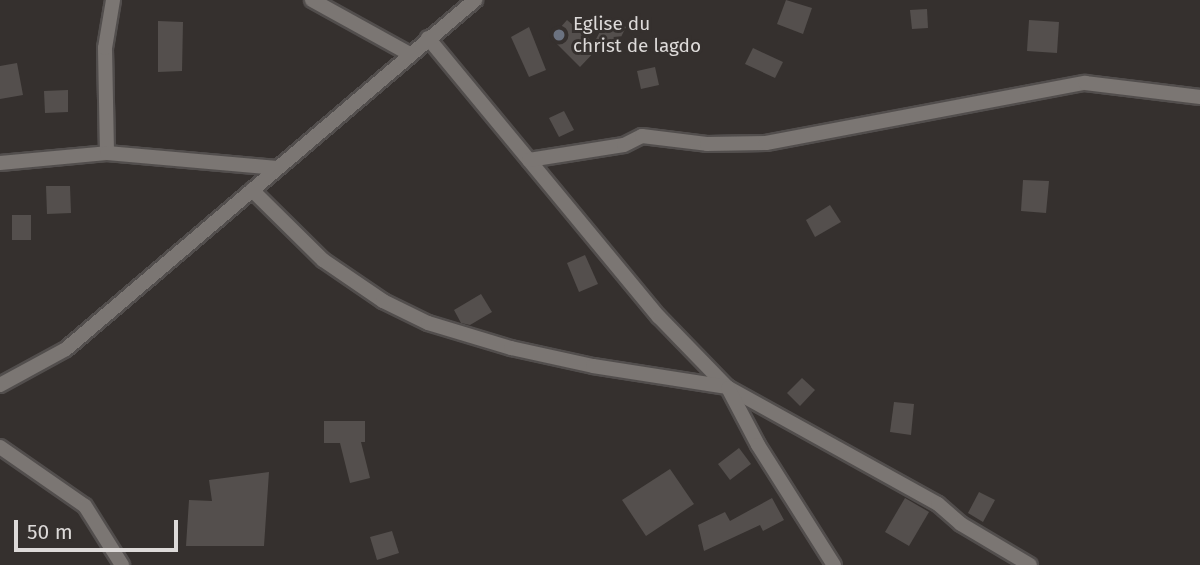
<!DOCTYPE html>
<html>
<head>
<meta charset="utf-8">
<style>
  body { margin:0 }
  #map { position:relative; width:1200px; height:565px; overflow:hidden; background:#35302e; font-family:"Fira Sans",sans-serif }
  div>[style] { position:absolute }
  .building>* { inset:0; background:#544f4d }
  .roads { filter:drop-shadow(2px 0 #524e4d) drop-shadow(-2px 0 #524e4d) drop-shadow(0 2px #524e4d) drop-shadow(0 -2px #524e4d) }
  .minor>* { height:14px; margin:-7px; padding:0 7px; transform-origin:7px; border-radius:7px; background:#7b7673 }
  .dots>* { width:19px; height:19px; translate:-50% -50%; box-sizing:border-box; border:4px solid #35302e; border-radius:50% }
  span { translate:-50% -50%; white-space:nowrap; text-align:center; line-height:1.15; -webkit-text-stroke:6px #35302e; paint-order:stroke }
  .poi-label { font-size:19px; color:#dddad9 }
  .left { translate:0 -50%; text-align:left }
  .scale { position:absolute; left:14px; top:520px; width:164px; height:32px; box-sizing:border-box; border:4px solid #dddad9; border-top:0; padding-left:9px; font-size:21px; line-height:24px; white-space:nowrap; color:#dddad9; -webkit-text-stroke:5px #35302e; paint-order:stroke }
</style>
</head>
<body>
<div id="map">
  <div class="building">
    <div style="clip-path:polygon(786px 0,812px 8px,803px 34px,777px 24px)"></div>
    <div style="clip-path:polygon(927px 9px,928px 28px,912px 29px,910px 10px)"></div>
    <div style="clip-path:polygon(607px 18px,626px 27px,615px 49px,595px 43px,599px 47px,580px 67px,551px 38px,567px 20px,594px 43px)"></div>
    <div style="clip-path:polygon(1029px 20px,1059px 22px,1057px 53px,1027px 51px)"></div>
    <div style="clip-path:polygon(158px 21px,183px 22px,182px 71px,158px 72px)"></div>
    <div style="clip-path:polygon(529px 27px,546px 70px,529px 77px,511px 37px)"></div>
    <div style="clip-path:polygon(753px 48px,783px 62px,775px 78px,745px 64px)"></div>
    <div style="clip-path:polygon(17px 63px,23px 95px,0 99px,0 66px)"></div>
    <div style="clip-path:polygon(655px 67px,659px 85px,641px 89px,637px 71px)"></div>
    <div style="clip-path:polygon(68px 90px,68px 112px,45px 113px,44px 91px)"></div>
    <div style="clip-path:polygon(564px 111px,574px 130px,559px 137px,549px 118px)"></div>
    <div style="clip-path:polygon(1023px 180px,1049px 181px,1046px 213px,1021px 211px)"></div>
    <div style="clip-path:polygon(46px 186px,70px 186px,71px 213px,47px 214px)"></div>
    <div style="clip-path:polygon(830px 205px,841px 222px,815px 237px,806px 220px)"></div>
    <div style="clip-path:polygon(12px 215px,31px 215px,31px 240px,12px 240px)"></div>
    <div style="clip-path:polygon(585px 255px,598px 284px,579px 292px,567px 263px)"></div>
    <div style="clip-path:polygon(481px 294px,492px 312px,470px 325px,461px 323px,454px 310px)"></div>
    <div style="clip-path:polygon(802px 378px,815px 390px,800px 406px,787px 393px)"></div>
    <div style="clip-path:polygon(894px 402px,914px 404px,911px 435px,890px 432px)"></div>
    <div style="clip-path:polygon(324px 421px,365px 421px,365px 442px,361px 442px,370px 478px,350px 483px,340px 443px,324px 443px)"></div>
    <div style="clip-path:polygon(739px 448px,751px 464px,730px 480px,718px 464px)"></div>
    <div style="clip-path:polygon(670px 469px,694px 504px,646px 536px,622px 500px)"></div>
    <div style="clip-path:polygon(269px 472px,264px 546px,186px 546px,189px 500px,212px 501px,209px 480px)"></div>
    <div style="clip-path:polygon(979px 492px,995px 500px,983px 522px,968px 513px)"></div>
    <div style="clip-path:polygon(772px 498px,784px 520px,763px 531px,760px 525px,704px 551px,698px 525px,725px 512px,730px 521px)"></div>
    <div style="clip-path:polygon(905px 498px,929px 512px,909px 546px,885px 532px)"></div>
    <div style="clip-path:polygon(392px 531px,399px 553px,377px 560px,370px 537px)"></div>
  </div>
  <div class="roads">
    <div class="minor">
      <div style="left:312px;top:0;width:110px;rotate:28.9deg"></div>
      <div style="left:428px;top:38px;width:362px;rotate:50.4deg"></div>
      <div style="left:659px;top:317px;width:98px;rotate:45.8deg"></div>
      <div style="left:727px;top:387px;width:241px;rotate:29deg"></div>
      <div style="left:938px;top:504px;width:30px;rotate:41deg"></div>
      <div style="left:961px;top:524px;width:80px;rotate:30.7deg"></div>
      <div style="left:107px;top:153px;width:105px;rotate:-91.1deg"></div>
      <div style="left:105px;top:48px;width:49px;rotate:-80.5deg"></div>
      <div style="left:529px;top:160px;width:96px;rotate:-9deg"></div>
      <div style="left:624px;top:145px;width:20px;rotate:-27deg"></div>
      <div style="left:642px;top:136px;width:65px;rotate:7deg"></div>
      <div style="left:707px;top:144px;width:59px;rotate:-1deg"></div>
      <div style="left:766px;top:143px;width:325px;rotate:-10.7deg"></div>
      <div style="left:1085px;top:83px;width:116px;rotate:6.9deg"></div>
      <div style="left:0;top:163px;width:107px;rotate:-5.3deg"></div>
      <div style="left:107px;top:153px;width:171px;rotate:5deg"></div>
      <div style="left:252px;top:190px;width:100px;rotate:44.6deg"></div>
      <div style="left:323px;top:260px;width:73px;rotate:34.3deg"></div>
      <div style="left:383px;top:301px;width:50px;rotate:26.1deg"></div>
      <div style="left:428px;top:323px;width:87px;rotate:16.8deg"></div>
      <div style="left:511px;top:348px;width:84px;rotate:12.4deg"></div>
      <div style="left:593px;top:366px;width:136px;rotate:8.9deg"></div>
      <div style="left:0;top:385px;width:75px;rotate:-28.6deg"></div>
      <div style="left:66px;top:349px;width:538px;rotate:-40.47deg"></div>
      <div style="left:728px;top:388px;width:64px;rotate:62.2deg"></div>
      <div style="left:758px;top:445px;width:142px;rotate:57.7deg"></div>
      <div style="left:0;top:447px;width:103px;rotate:34.8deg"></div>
      <div style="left:85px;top:506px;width:70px;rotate:57.9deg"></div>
    </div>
  </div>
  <div class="dots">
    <div style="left:559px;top:35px;background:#6b7280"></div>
  </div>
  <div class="poi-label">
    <span class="left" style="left:573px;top:35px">Eglise du<br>christ de lagdo</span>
  </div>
  <div class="scale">50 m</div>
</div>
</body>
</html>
